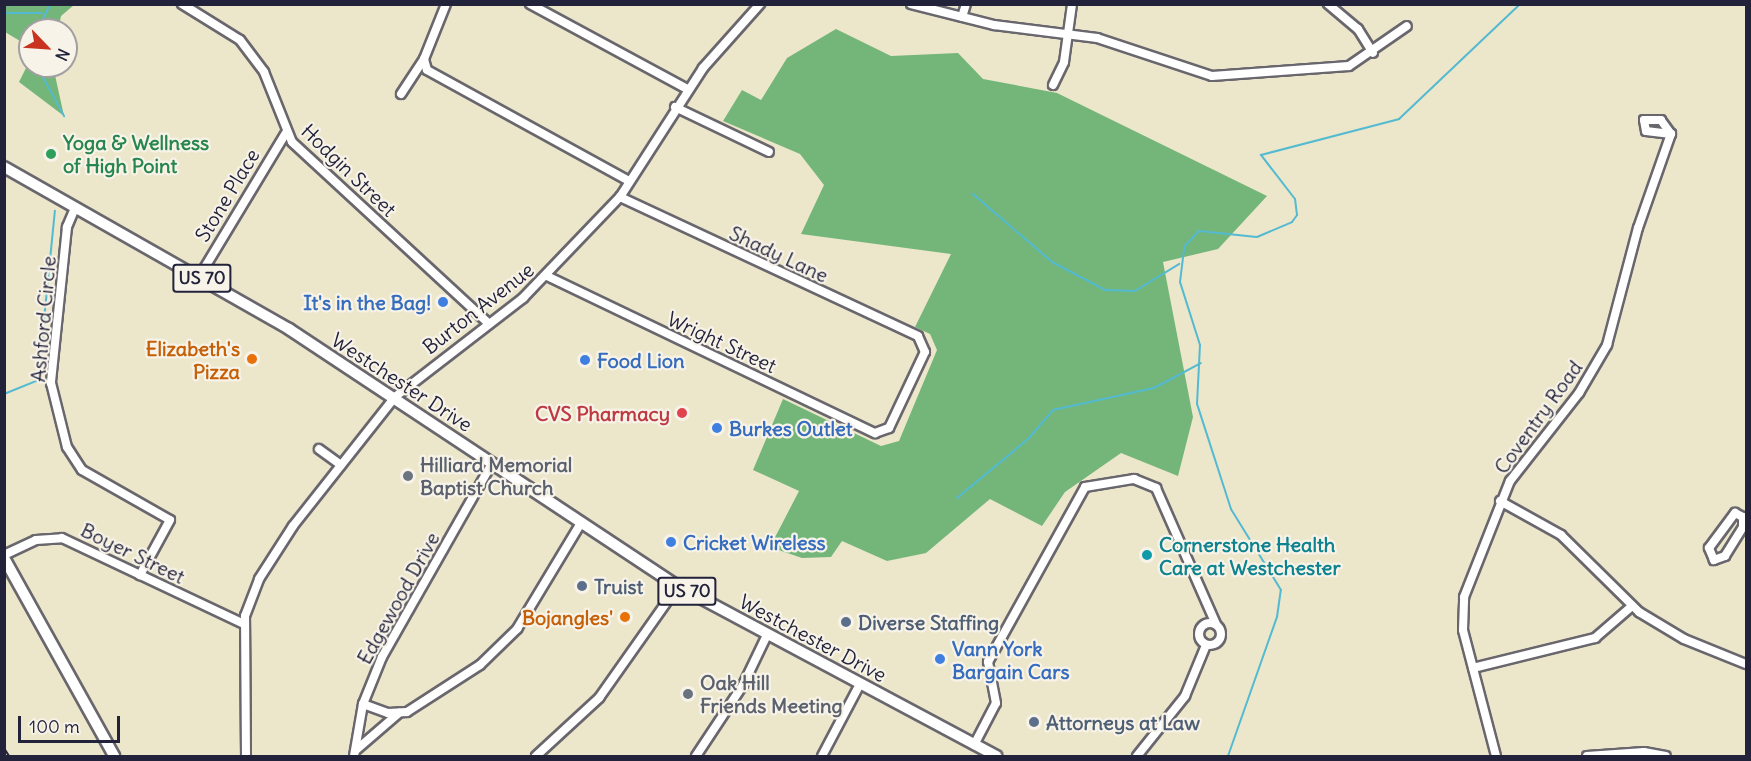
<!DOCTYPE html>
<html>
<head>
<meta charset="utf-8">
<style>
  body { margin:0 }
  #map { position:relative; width:1751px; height:761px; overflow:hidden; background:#ece6cb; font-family:Delius,sans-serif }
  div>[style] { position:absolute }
  .forest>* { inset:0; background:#74b679 }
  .stream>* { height:2px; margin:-1px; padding:0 1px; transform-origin:1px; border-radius:1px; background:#53bad1 }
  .roads { filter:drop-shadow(2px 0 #69676d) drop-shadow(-2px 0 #69676d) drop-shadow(0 2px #69676d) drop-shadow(0 -2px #69676d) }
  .minor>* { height:8px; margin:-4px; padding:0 4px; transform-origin:4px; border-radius:4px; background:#fff }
  .minor>.ring { margin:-4px; padding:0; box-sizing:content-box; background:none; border:8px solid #fff; border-radius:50% }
  .major>* { height:10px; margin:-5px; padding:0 5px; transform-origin:5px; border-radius:5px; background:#fff }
  .rail>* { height:2px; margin-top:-1px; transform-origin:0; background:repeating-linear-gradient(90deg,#22223b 0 9px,transparent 0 13.5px) }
  .dots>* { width:16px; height:16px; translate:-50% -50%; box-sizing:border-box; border:3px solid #f7f3e8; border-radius:50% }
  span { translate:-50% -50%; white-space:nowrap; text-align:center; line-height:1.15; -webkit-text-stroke:4.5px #f7f3e8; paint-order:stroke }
  .shield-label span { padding:2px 4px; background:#f7f3e8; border:2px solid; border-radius:4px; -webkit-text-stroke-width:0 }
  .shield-label { font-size:18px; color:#22223b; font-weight:700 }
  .leisure-label { font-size:20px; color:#27864d; font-weight:700 }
  .left { translate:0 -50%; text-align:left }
  .street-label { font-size:20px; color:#22223b }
  .shop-label { font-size:20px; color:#366cbe; font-weight:700 }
  .right { translate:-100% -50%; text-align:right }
  .food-label { font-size:20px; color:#c56008; font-weight:700 }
  .health-label { font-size:20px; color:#be3a42; font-weight:700 }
  .worship-label { font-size:20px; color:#5b616d; font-weight:700 }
  .culture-label { font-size:20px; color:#0d838f; font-weight:700 }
  .service-label { font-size:20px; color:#4e5e75; font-weight:700 }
  .frame { position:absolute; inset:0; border:6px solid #22223b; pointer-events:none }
  .north { position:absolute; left:18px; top:18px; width:60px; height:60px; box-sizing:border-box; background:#f7f3e8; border:2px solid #a29fa3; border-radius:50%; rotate:115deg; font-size:16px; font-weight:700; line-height:24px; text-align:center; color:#22223b }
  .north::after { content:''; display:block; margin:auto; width:21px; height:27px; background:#c8321e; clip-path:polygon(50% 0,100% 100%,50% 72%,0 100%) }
  .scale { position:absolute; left:18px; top:716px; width:102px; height:27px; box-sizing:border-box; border:3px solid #22223b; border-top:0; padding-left:8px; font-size:18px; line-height:21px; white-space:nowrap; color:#22223b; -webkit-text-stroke:4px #f7f3e8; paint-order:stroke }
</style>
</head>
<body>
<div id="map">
  <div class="forest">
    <div style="clip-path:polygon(5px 4px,74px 4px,74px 5px,61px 16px,58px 30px,30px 30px,30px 47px,5px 32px)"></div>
    <div style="clip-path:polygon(836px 29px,891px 56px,958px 53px,983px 79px,1057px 93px,1267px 196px,1218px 249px,1163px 262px,1193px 417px,1178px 476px,1121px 453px,1065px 492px,1042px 526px,990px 499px,926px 553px,887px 561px,842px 541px,831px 557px,802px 558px,770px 547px,799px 491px,753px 470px,783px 399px,881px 446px,899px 441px,937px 350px,930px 334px,915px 327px,951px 254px,801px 234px,824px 185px,800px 154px,723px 121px,742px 90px,761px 100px,787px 58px)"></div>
    <div style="clip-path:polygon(30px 60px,30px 66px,53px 66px,64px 116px,19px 82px)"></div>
  </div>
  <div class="stream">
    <div style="left:4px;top:13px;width:38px"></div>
    <div style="left:38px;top:30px;width:29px;rotate:-65deg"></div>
    <div style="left:37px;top:66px;width:57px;rotate:61.6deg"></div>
    <div style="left:973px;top:194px;width:104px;rotate:40.7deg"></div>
    <div style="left:1052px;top:262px;width:60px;rotate:27.8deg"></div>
    <div style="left:1105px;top:290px;width:30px;rotate:2deg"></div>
    <div style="left:1135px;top:291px;width:52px;rotate:-31.5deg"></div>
    <div style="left:4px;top:394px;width:37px;rotate:-22deg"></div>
    <div style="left:38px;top:380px;width:170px;rotate:-84.3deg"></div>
    <div style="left:957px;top:498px;width:92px;rotate:-39.7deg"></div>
    <div style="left:1028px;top:439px;width:38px;rotate:-49deg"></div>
    <div style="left:1053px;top:410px;width:103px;rotate:-12.3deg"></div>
    <div style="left:1154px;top:388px;width:53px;rotate:-28deg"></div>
    <div style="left:1228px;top:756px;width:147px;rotate:-70.6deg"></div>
    <div style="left:1277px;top:617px;width:27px;rotate:-82deg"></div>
    <div style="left:1281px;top:590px;width:95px;rotate:-121.7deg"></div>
    <div style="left:1231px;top:509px;width:110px;rotate:-107.9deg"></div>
    <div style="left:1197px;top:404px;width:59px;rotate:-87.1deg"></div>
    <div style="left:1200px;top:345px;width:66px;rotate:-107.6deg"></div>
    <div style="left:1180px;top:282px;width:35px;rotate:-83deg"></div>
    <div style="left:1184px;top:247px;width:22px;rotate:-47deg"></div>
    <div style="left:1199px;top:231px;width:58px;rotate:5.9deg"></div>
    <div style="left:1257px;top:237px;width:38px;rotate:-23deg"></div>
    <div style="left:1292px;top:222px;width:9px;rotate:-54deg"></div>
    <div style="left:1297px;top:215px;width:16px;rotate:-97deg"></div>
    <div style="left:1295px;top:199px;width:56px;rotate:-127.7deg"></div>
    <div style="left:1261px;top:155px;width:143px;rotate:-14.6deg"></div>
    <div style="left:1399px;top:119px;width:167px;rotate:-43.5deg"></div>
  </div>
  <div class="roads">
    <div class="minor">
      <div style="left:182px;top:4px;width:68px;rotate:31.8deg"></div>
      <div style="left:240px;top:40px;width:40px;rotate:53deg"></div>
      <div style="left:264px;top:72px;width:75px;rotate:68.2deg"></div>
      <div style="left:292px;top:142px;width:268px;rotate:42.7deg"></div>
      <div style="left:530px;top:4px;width:179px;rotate:28.4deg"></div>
      <div style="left:911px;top:4px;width:86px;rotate:14.2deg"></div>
      <div style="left:994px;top:25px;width:104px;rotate:7.2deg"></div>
      <div style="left:1097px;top:38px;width:121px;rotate:18.3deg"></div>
      <div style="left:1212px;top:76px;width:137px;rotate:-4.2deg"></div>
      <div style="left:1349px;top:66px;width:70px;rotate:-34.6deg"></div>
      <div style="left:1328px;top:4px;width:39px;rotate:40deg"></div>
      <div style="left:1358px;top:29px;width:28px;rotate:58deg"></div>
      <div style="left:962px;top:17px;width:14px;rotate:-73deg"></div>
      <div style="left:424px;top:59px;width:11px;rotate:75deg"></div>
      <div style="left:427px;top:70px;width:230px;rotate:28.8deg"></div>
      <div style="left:1053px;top:85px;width:25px;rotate:-64deg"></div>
      <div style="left:1064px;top:62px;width:59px;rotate:-82.1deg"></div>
      <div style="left:401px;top:94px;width:42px;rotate:-56.7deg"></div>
      <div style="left:424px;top:59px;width:59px;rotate:-68.2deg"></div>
      <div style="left:675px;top:107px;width:104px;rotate:25.6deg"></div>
      <div style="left:75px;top:208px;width:21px;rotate:113deg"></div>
      <div style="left:67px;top:227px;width:157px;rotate:95.9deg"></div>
      <div style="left:51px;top:383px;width:66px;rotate:76deg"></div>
      <div style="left:67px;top:447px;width:27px;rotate:57deg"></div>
      <div style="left:82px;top:470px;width:101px;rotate:29.6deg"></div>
      <div style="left:170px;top:520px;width:63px;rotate:118.6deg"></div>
      <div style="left:547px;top:276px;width:364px;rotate:25.6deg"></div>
      <div style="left:875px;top:433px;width:15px;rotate:-20deg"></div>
      <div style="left:889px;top:428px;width:84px;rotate:-64.7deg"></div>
      <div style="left:925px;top:352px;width:17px;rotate:-114deg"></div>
      <div style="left:918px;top:336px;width:329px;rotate:-155deg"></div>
      <div style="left:199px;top:277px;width:168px;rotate:-58.9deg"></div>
      <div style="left:319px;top:449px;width:27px;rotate:36deg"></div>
      <div style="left:1500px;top:501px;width:70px;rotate:29.1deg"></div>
      <div style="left:1561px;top:535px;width:110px;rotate:44.6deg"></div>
      <div style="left:1639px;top:612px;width:52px;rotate:31deg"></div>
      <div style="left:1684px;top:639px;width:67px;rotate:22deg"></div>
      <div style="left:1735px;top:513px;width:9px;rotate:27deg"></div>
      <div style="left:1743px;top:517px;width:10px;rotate:90deg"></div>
      <div style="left:1743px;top:527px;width:34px;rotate:122deg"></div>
      <div style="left:1725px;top:556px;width:12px;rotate:160deg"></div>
      <div style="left:1714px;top:560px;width:13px;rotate:-113deg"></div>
      <div style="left:1709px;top:548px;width:44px;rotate:-53.4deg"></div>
      <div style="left:4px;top:555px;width:35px;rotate:-25deg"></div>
      <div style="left:36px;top:540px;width:26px;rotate:-4deg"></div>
      <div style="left:62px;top:538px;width:201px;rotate:25.3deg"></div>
      <div class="ring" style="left:1199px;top:623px;width:14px;height:14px"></div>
      <div style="left:1473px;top:668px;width:126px;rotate:-13.8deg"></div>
      <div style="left:1595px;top:638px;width:49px;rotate:-40.9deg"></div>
      <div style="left:363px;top:704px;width:27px;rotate:20deg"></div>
      <div style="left:388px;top:713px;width:19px;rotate:-3deg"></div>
      <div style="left:407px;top:712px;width:87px;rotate:-32.8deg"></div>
      <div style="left:480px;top:665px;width:52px;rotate:-44.2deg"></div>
      <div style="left:517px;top:629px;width:124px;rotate:-58.9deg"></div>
      <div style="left:974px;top:745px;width:47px;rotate:-62.4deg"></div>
      <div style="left:996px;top:703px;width:42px;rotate:-101deg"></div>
      <div style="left:988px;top:662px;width:200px;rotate:-61deg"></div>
      <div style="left:1085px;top:487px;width:50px;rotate:-9.3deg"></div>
      <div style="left:1134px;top:479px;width:24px;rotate:22deg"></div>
      <div style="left:1156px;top:488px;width:149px;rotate:66.2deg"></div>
      <div style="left:356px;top:750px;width:57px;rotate:-40.7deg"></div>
      <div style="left:246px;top:756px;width:140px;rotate:-90.4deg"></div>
      <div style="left:245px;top:616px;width:40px;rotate:-69deg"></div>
      <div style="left:259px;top:579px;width:63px;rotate:-57.3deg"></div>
      <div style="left:293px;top:526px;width:164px;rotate:-51.7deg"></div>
      <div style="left:395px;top:397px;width:162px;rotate:-37.7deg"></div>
      <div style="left:523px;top:298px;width:140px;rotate:-46.2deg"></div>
      <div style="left:620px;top:197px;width:153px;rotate:-57.2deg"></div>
      <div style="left:703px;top:68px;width:86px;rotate:-48.3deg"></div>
      <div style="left:354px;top:756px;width:53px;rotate:-80.2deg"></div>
      <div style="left:363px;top:704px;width:51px;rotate:-68deg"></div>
      <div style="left:382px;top:657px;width:223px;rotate:-60.4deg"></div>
      <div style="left:536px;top:756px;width:86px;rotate:-42.6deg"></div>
      <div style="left:599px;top:698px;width:137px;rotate:-54.8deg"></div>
      <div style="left:696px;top:756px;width:85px;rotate:-56.5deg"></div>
      <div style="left:743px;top:685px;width:55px;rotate:-64.4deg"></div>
      <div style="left:822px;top:756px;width:81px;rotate:-62.2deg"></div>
      <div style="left:1137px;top:756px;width:77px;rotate:-51.3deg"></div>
      <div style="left:1185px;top:696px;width:55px;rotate:-67.6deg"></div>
      <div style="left:1496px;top:756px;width:130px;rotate:-104.7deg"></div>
      <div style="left:1463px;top:630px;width:33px;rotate:-88deg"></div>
      <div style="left:1464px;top:597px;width:125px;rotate:-68.4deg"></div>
      <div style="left:1510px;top:481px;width:112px;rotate:-51.9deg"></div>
      <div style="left:1579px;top:393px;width:56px;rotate:-59.7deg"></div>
      <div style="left:1607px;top:345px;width:121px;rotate:-75.2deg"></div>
      <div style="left:1638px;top:228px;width:100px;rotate:-70.7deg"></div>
      <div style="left:1671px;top:134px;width:17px;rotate:-126deg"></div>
      <div style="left:1661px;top:120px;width:17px;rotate:180deg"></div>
      <div style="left:1644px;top:120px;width:11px;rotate:80deg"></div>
      <div style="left:1646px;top:131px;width:25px;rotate:7deg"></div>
      <div style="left:1587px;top:756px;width:57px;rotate:-4deg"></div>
      <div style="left:1644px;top:752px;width:22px;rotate:10deg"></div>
    </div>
    <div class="major">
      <div style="left:4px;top:167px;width:328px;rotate:29.6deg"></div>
      <div style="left:289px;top:329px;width:466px;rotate:33.5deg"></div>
      <div style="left:678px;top:586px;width:361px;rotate:28.1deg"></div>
      <div style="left:4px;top:558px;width:227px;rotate:60.9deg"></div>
    </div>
  </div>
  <div class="rail">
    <div style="left:4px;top:748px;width:9px;rotate:58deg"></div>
  </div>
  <div class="dots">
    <div style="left:51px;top:154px;background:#2e9e5b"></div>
    <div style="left:443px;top:302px;background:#3f7fe0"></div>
    <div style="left:252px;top:359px;background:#e8710a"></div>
    <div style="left:585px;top:360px;background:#3f7fe0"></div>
    <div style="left:682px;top:413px;background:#e0444e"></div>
    <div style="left:717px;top:428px;background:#3f7fe0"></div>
    <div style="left:408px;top:476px;background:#6b7280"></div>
    <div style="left:671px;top:542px;background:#3f7fe0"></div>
    <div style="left:1147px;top:555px;background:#0f9aa8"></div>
    <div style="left:582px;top:586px;background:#5c6f8a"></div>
    <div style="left:625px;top:617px;background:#e8710a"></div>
    <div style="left:846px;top:622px;background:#5c6f8a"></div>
    <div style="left:940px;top:659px;background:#3f7fe0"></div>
    <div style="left:688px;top:694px;background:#6b7280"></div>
    <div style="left:1034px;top:722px;background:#5c6f8a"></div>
  </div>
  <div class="shield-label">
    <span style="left:202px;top:278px">US 70</span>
    <span style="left:687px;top:591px">US 70</span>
  </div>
  <div class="leisure-label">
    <span class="left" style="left:63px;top:154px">Yoga &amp; Wellness<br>of High Point</span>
  </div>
  <div class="street-label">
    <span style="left:349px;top:170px;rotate:44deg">Hodgin Street</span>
    <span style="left:227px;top:195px;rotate:-59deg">Stone Place</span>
    <span style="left:779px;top:254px;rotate:25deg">Shady Lane</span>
    <span style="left:478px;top:308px;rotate:-38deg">Burton Avenue</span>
    <span style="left:43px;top:319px;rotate:-85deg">Ashford Circle</span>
    <span style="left:722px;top:342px;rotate:25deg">Wright Street</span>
    <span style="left:402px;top:382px;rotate:33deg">Westchester Drive</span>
    <span style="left:1538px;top:417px;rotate:-54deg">Coventry Road</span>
    <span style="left:133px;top:553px;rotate:26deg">Boyer Street</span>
    <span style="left:398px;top:598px;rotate:-61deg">Edgewood Drive</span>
    <span style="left:813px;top:638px;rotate:28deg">Westchester Drive</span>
  </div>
  <div class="shop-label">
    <span class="right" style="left:431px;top:302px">It's in the Bag!</span>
    <span class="left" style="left:597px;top:360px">Food Lion</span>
    <span class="left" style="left:729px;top:428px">Burkes Outlet</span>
    <span class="left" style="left:683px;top:542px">Cricket Wireless</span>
    <span class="left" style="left:952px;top:660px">Vann York<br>Bargain Cars</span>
  </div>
  <div class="food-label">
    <span class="right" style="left:240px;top:360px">Elizabeth's<br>Pizza</span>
    <span class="right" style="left:613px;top:617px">Bojangles'</span>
  </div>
  <div class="health-label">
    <span class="right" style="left:670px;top:413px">CVS Pharmacy</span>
  </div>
  <div class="worship-label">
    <span class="left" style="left:420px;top:476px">Hilliard Memorial<br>Baptist Church</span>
    <span class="left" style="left:700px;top:694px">Oak Hill<br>Friends Meeting</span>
  </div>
  <div class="culture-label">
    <span class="left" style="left:1159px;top:556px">Cornerstone Health<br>Care at Westchester</span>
  </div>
  <div class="service-label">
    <span class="left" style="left:594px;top:586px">Truist</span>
    <span class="left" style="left:858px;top:622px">Diverse Staffing</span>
    <span class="left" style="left:1046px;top:722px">Attorneys at Law</span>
  </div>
  <div class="frame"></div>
  <div class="north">N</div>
  <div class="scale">100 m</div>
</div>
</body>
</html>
